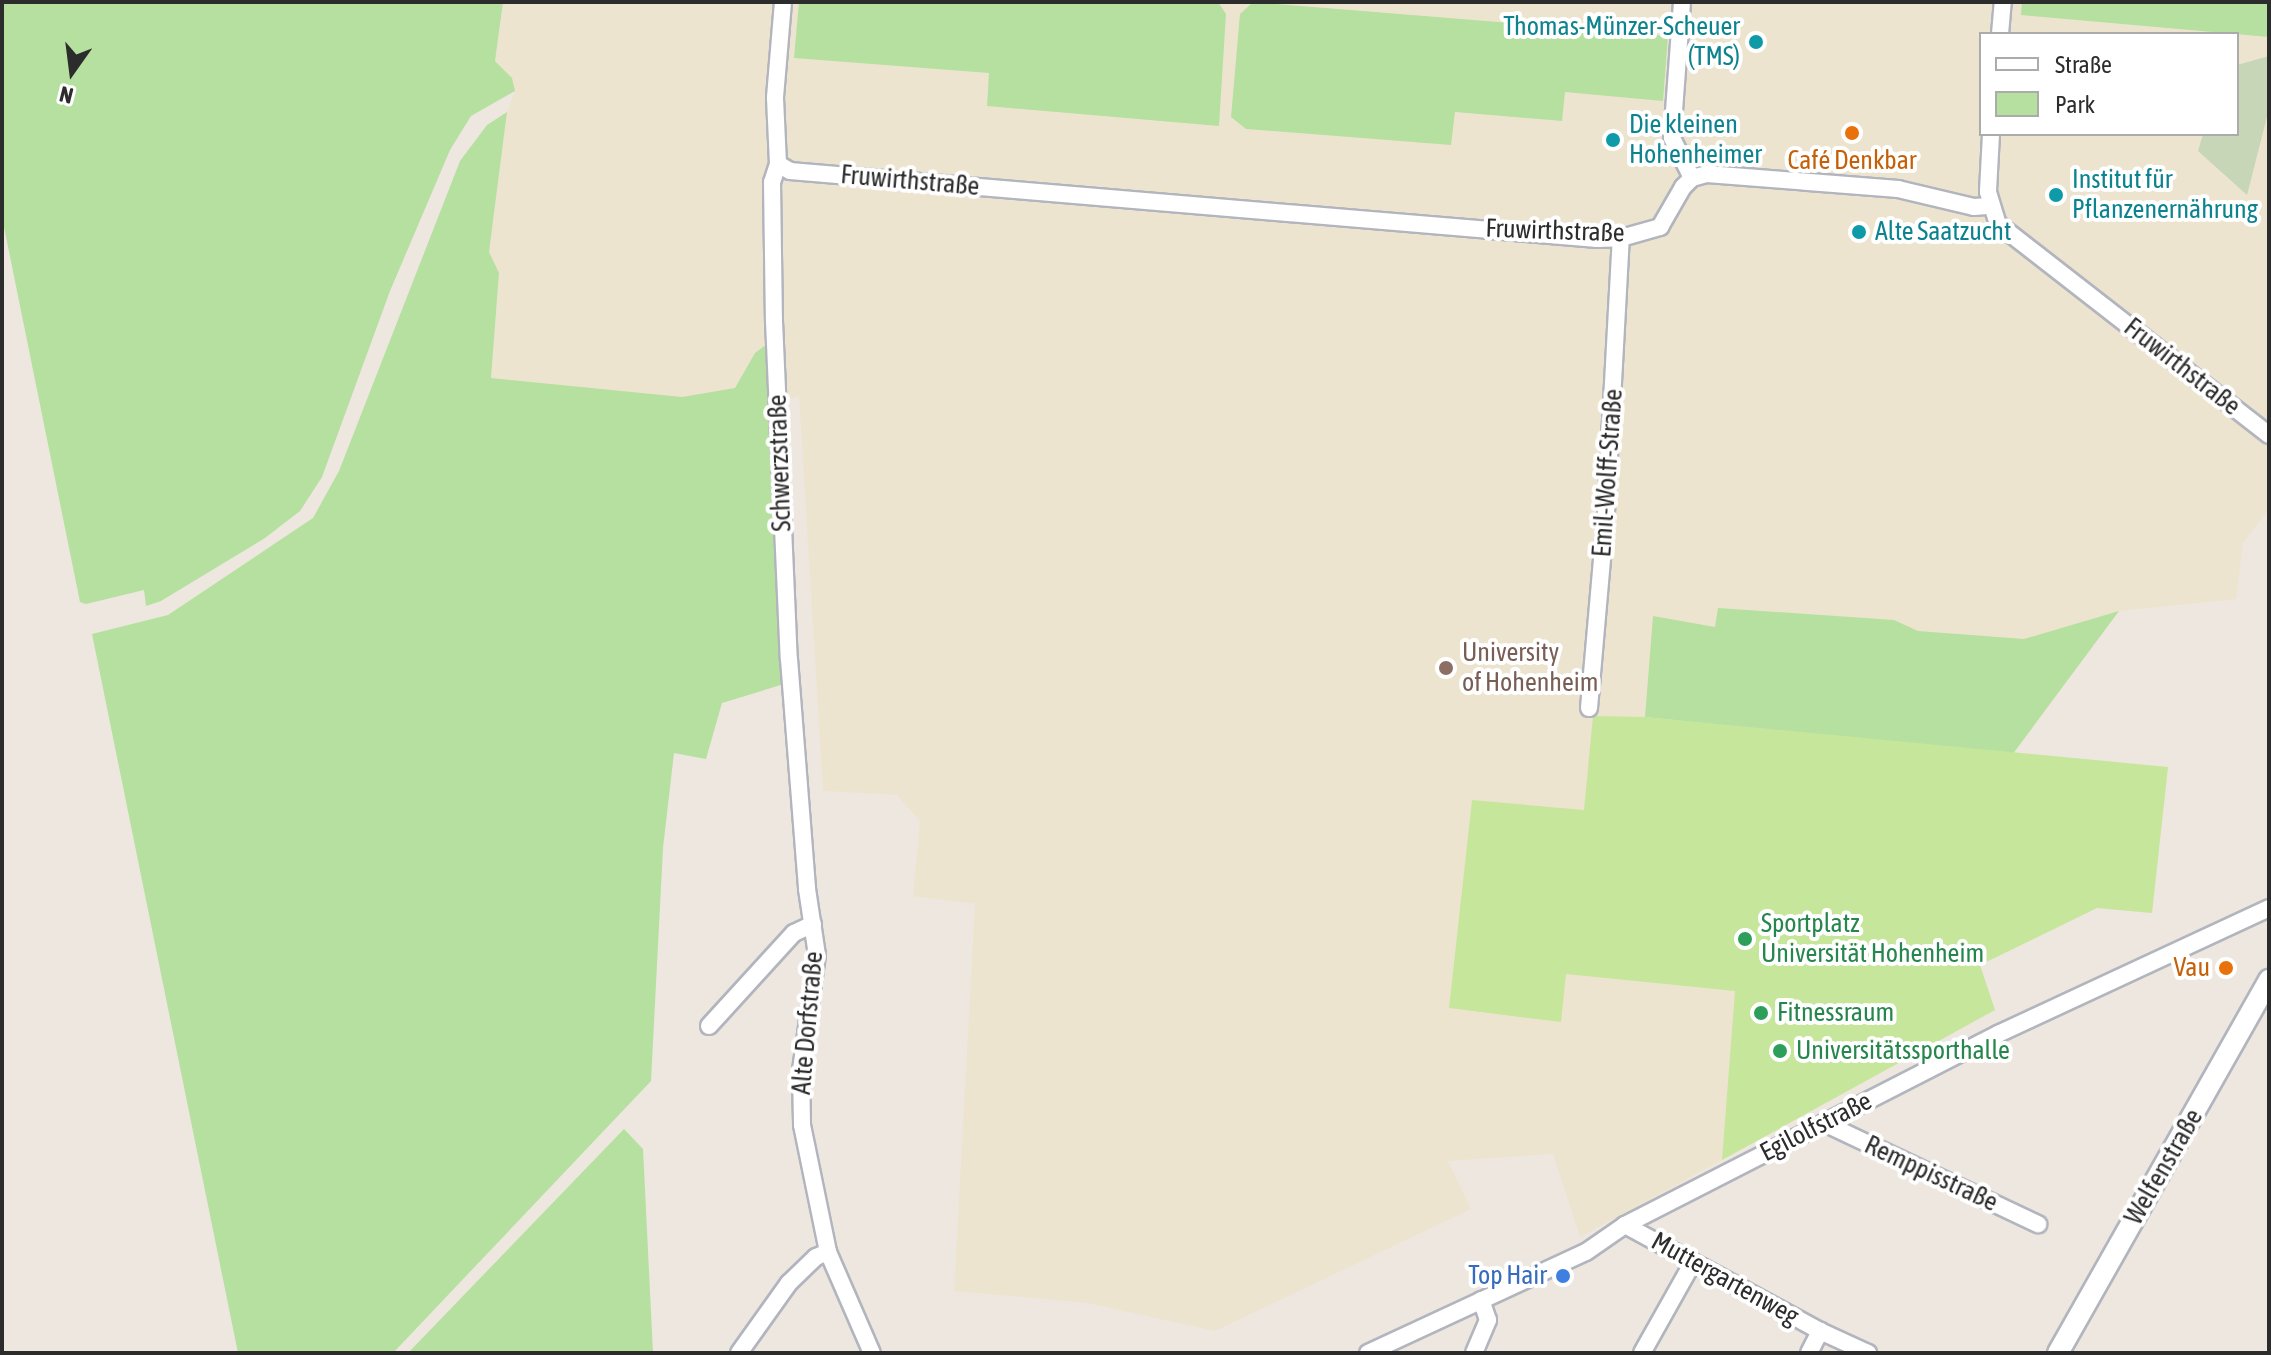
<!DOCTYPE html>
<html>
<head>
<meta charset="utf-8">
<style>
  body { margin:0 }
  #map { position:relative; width:2271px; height:1355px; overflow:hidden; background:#ede7df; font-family:"Asap Condensed",sans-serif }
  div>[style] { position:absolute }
  .education>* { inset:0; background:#ede4d0 }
  .green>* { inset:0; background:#b5e09f }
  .cemetery>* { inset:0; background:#c6d6b7 }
  .pitch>* { inset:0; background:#c6e69c }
  .roads { filter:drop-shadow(2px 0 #b2b5be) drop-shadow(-2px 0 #b2b5be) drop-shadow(0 2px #b2b5be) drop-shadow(0 -2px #b2b5be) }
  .minor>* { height:16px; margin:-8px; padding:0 8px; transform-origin:8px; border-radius:8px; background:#fff }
  .tertiary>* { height:20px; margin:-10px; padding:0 10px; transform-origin:10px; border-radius:10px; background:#fff }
  .dots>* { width:22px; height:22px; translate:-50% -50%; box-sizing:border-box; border:4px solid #fff; border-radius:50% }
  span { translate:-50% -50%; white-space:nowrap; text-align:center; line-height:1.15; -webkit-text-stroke:8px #fff; paint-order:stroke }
  .culture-label { font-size:26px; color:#0d838f }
  .right { translate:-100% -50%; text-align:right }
  .left { translate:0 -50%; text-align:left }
  .food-label { font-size:26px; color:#c56008 }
  .street-label { font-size:26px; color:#2c2c2c }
  .education-label { font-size:26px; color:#785e54 }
  .leisure-label { font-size:26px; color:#27864d }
  .shop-label { font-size:26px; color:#366cbe }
  .frame { position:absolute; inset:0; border:4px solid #2c2c2c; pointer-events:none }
  .legend { position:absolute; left:1979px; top:32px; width:260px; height:104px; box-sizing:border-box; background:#fff; border:2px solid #ababab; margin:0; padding:10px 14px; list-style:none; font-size:24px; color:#2c2c2c }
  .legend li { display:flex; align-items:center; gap:16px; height:40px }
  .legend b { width:40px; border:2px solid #ababab }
  .north { position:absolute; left:32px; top:32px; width:80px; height:80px; -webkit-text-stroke:6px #fff; paint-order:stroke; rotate:194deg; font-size:22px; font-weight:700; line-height:32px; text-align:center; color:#2c2c2c }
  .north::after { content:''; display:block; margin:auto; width:28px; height:36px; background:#2c2c2c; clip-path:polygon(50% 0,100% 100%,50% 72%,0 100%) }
</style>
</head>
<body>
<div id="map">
  <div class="education">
    <div style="clip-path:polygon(evenodd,503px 2px,2269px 2px,2269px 509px,2243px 543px,2236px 599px,2119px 611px,2013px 754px,2168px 767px,2152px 913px,2097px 908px,1980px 965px,1722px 1160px,1580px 1237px,1553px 1154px,1448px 1161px,1471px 1209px,1215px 1331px,1087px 1303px,954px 1291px,975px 904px,913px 896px,920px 821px,897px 795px,823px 791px,799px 396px,732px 416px,491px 378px,499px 273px,489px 252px,507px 112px,515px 91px,512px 78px,495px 61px,503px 2px,1981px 34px,2237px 34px,2237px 134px,1981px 134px,1981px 34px)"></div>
  </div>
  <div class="green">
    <div style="clip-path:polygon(2px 2px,503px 2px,495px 61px,512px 78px,515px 91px,471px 116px,450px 150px,390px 291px,322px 477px,300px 511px,265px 538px,161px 601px,146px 606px,144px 590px,86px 604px,80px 602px,2px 217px)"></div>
    <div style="clip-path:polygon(799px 2px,1218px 2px,1226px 14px,1219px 126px,987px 106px,989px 73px,794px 58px)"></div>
    <div style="clip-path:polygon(1253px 2px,1668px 36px,1663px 101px,1565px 92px,1562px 121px,1455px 112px,1451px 145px,1246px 129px,1231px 117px,1240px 14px)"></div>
    <div style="clip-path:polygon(2022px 2px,2269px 2px,2269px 37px,2021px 15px)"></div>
    <div style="clip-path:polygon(507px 112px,489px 252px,499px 273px,491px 378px,682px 397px,735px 388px,755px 353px,767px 344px,784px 684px,722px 703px,706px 759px,674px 753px,663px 848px,651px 1081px,393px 1353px,238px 1353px,92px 634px,168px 615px,313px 518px,339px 471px,460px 161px,487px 125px)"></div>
    <div style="clip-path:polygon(1718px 608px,1894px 620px,1918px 631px,2024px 639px,2119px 611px,2012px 755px,1645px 717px,1653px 616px,1715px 627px)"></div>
    <div style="clip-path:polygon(624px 1129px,643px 1149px,653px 1353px,408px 1353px)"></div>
  </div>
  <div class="cemetery">
    <div style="clip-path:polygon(2269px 56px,2269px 109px,2247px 195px,2198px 151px,2203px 134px,2237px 134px,2237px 65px)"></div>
  </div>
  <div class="pitch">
    <div style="clip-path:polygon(1593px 716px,1645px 717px,2168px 767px,2152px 913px,2097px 908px,1980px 965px,1995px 1010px,1722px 1160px,1735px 991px,1566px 974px,1561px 1022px,1449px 1008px,1472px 800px,1584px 810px)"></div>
  </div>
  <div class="roads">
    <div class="minor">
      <div style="left:783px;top:2px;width:96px;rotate:94.8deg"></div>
      <div style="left:775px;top:98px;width:66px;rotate:87.4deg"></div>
      <div style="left:778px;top:164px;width:19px;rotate:108deg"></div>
      <div style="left:772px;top:182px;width:139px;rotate:89.2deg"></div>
      <div style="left:774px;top:321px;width:338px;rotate:87.5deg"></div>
      <div style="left:789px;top:659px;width:231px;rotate:85.5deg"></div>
      <div style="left:807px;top:889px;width:67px;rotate:81.4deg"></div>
      <div style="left:817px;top:955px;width:117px;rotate:97.9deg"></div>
      <div style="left:801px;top:1071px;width:54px;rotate:88.9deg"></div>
      <div style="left:802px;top:1125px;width:130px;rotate:78.4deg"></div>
      <div style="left:828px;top:1252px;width:110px;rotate:66.5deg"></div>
      <div style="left:1682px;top:2px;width:136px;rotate:94.2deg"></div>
      <div style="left:1672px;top:138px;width:45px;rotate:63.4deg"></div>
      <div style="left:2000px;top:34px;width:32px;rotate:-85deg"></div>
      <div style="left:1991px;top:134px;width:58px;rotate:93deg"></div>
      <div style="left:1988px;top:192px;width:34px;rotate:73deg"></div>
      <div style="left:1998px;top:224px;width:343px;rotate:37.9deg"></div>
      <div style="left:778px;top:164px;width:14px;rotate:30deg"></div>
      <div style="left:790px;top:171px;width:810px;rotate:4.82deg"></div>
      <div style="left:1597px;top:239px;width:24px;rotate:-2deg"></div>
      <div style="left:1621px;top:238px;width:41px;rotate:-15.8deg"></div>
      <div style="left:1660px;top:227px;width:46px;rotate:-60.1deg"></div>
      <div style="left:1683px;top:187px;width:13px;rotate:-45deg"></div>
      <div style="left:1692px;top:178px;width:16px;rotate:-15deg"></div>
      <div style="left:1707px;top:174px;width:192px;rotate:4.5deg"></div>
      <div style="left:1898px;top:189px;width:78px;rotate:13.3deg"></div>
      <div style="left:1974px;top:207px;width:16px;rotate:-4deg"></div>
      <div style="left:1589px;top:708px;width:197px;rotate:-85deg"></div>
      <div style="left:1606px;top:512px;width:274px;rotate:-86.9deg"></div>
      <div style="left:709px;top:1026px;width:126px;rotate:-47.6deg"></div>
      <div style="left:794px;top:933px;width:21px;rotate:-25deg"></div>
      <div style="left:1824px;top:1123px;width:237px;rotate:25.3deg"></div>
      <div style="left:1625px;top:1225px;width:222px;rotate:28.5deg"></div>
      <div style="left:1820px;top:1331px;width:53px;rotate:24.6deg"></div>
      <div style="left:739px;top:1353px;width:86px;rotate:-54.5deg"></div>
      <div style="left:789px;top:1283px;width:37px;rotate:-44deg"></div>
      <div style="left:816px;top:1257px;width:13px;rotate:-23deg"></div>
      <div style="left:1368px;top:1353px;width:240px;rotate:-24.9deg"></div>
      <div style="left:1586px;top:1252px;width:47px;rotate:-34.7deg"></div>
      <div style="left:1625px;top:1225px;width:419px;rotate:-27.1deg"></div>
      <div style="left:1998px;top:1034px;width:299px;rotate:-24.9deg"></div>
      <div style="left:1474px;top:1353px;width:36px;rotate:-67deg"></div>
      <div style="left:1488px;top:1320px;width:21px;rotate:-109deg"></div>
      <div style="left:1642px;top:1353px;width:102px;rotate:-60.7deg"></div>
      <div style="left:1809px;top:1353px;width:25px;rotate:-63deg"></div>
    </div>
    <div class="tertiary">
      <div style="left:2058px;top:1353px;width:429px;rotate:-60.5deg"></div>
    </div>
  </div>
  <div class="dots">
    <div style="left:1756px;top:42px;background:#0f9aa8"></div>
    <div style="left:1852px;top:133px;background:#e8710a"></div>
    <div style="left:1613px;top:140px;background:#0f9aa8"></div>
    <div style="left:2056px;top:195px;background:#0f9aa8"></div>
    <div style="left:1859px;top:232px;background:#0f9aa8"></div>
    <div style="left:1446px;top:668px;background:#8d6e63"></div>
    <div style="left:1745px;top:939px;background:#2e9e5b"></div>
    <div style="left:2226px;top:968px;background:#e8710a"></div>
    <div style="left:1761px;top:1013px;background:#2e9e5b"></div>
    <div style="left:1780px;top:1051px;background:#2e9e5b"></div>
    <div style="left:1563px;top:1276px;background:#3f7fe0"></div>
  </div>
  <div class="culture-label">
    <span class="right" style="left:1740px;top:42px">Thomas-Münzer-Scheuer<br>(TMS)</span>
    <span class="left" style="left:1629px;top:140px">Die kleinen<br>Hohenheimer</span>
    <span class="left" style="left:2072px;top:195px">Institut für<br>Pflanzenernährung</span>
    <span class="left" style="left:1875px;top:232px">Alte Saatzucht</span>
  </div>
  <div class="food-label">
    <span style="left:1852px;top:161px">Café Denkbar</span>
    <span class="right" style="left:2210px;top:968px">Vau</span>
  </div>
  <div class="street-label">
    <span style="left:910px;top:181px;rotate:5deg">Fruwirthstraße</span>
    <span style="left:1555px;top:231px;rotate:2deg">Fruwirthstraße</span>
    <span style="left:2182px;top:367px;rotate:38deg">Fruwirthstraße</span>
    <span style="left:780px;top:463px;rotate:-92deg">Schwerzstraße</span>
    <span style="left:1608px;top:473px;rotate:-86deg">Emil-Wolff-Straße</span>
    <span style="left:808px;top:1023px;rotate:-85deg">Alte Dorfstraße</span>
    <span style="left:1816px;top:1127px;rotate:-27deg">Egilolfstraße</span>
    <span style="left:2164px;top:1167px;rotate:-60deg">Welfenstraße</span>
    <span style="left:1931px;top:1174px;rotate:25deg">Remppisstraße</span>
    <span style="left:1725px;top:1279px;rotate:29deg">Muttergartenweg</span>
  </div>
  <div class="education-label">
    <span class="left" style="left:1462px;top:668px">University<br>of Hohenheim</span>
  </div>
  <div class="leisure-label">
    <span class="left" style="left:1761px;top:939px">Sportplatz<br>Universität Hohenheim</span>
    <span class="left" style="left:1777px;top:1013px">Fitnessraum</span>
    <span class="left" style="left:1796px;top:1051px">Universitätssporthalle</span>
  </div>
  <div class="shop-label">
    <span class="right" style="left:1547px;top:1276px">Top Hair</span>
  </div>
  <div class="frame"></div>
  <ul class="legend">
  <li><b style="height:10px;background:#fff"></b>Straße</li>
  <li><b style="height:22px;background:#b5e09f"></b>Park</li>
  </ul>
  <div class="north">N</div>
</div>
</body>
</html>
